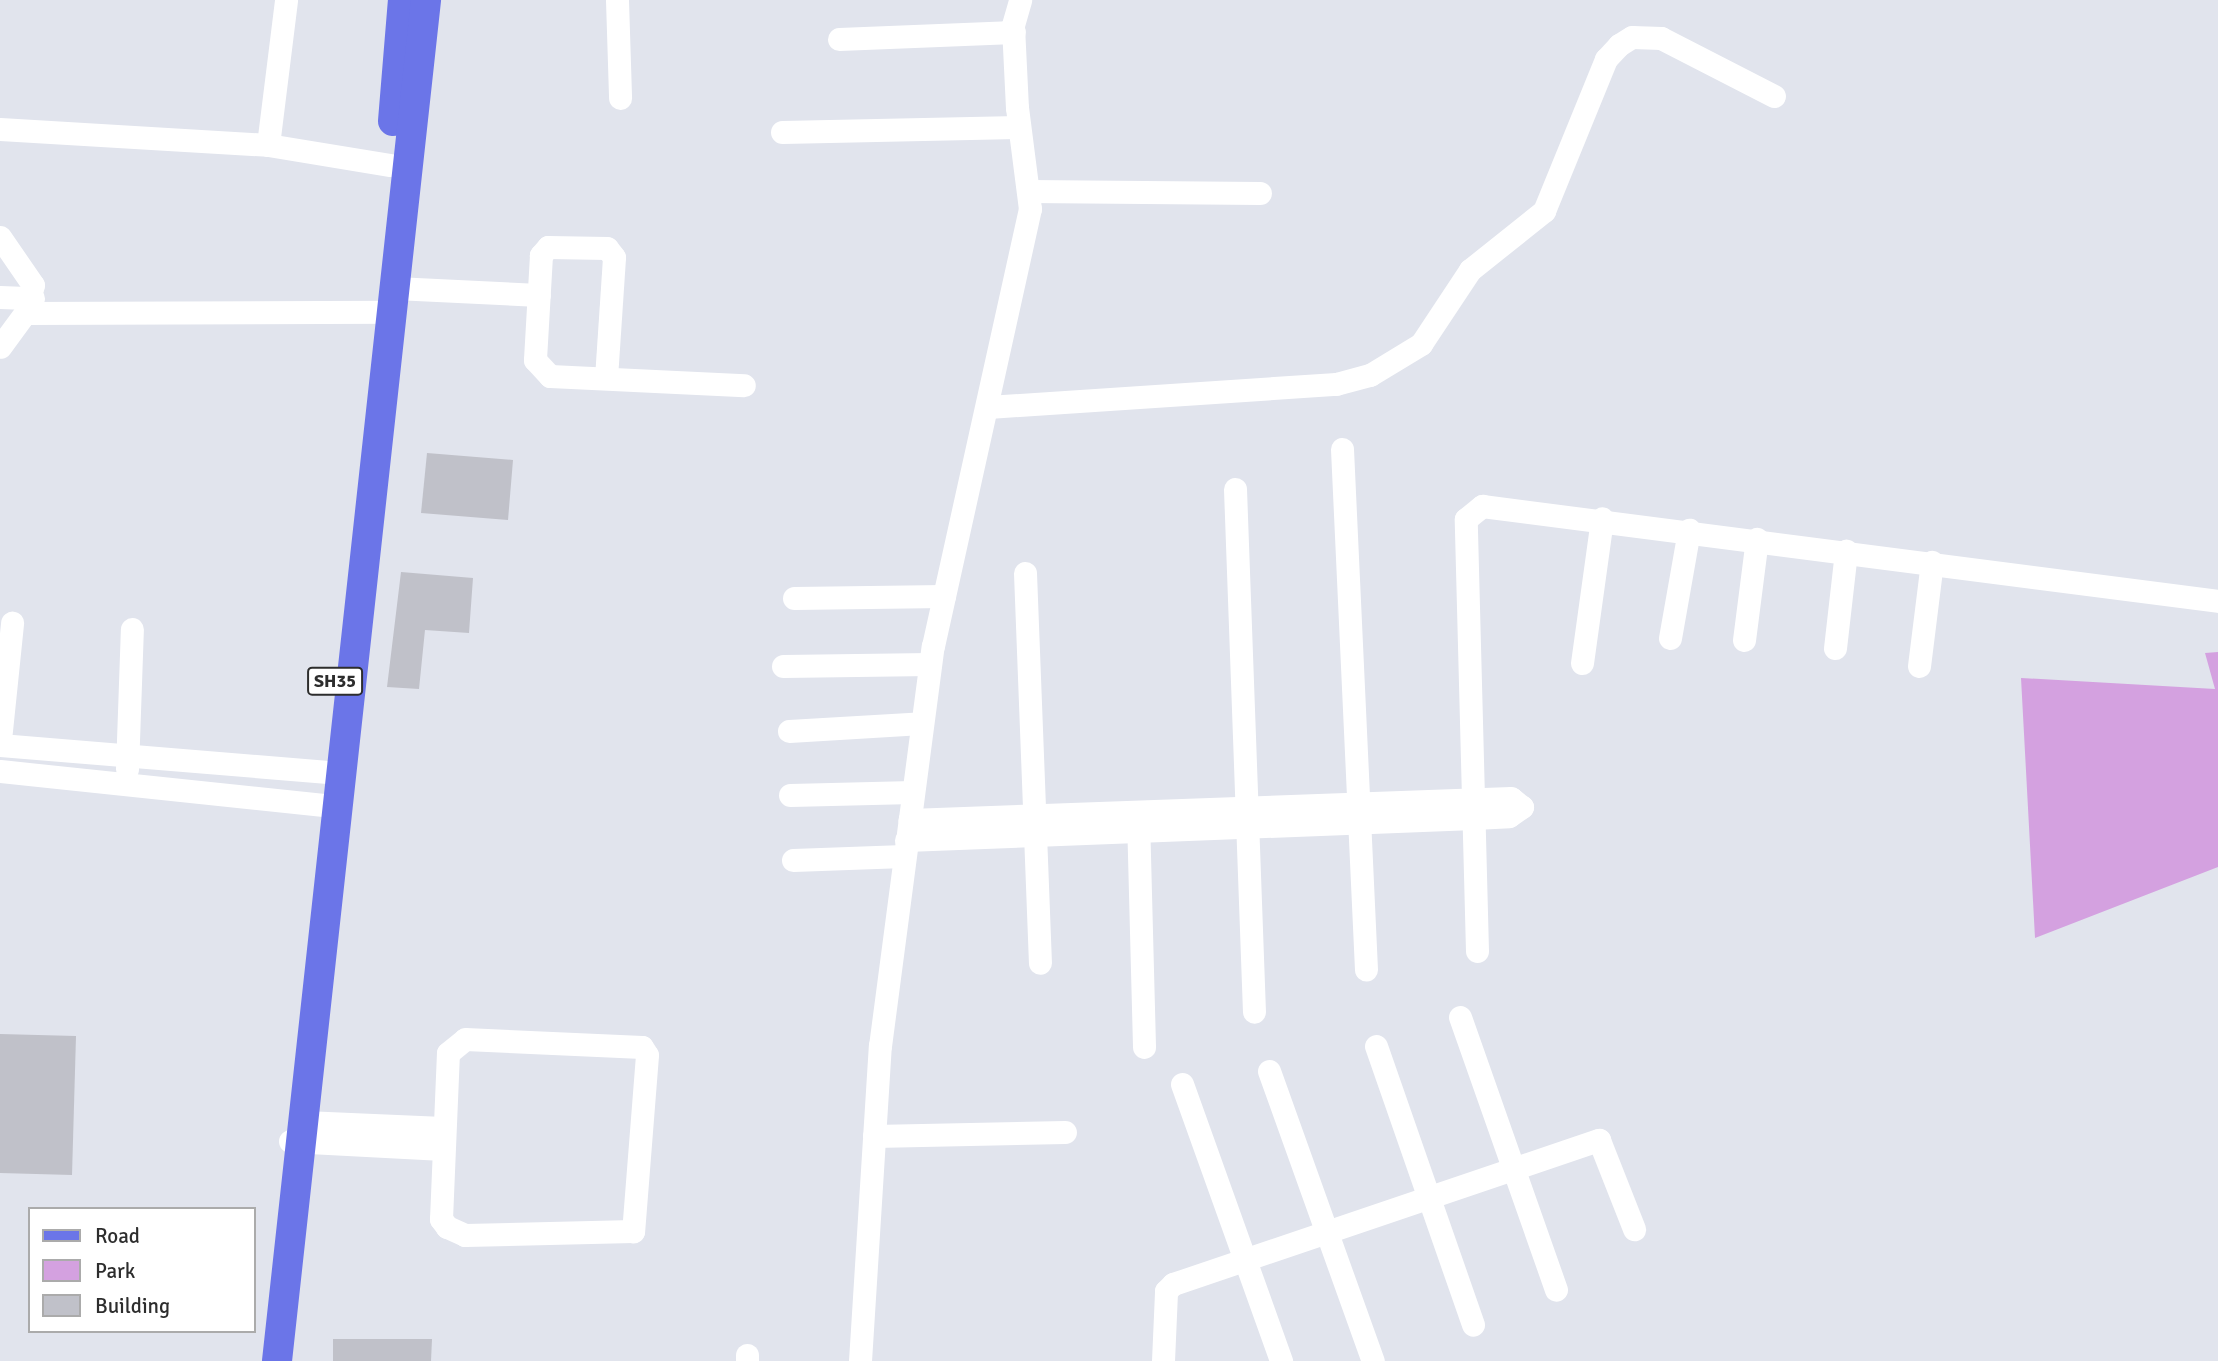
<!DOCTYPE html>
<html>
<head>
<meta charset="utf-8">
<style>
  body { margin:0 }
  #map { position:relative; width:2218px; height:1361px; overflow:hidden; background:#e1e4ed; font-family:Signika,sans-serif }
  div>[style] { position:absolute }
  .green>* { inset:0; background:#d4a1e0 }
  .building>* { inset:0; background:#c0c1c9 }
  .minor>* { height:23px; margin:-11.5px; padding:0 11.5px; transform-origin:11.5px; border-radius:11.5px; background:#fff }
  .major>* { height:30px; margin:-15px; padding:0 15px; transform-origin:15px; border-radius:15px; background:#6b75e8 }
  span { translate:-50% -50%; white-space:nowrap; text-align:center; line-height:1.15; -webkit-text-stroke:5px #fff; paint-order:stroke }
  .shield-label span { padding:2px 5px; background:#fff; border:2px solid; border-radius:5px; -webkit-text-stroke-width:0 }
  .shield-label { font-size:18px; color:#2d2d2d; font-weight:700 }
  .legend { position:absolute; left:28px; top:1207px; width:228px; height:126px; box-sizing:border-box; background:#fff; border:2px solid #ababab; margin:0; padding:9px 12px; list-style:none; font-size:21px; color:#2d2d2d }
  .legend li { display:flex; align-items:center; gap:14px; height:35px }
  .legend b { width:35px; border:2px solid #ababab }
</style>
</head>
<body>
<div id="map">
  <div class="green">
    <div style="clip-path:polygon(2218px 652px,2218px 867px,2035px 938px,2021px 678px,2215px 689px,2205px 653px)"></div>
  </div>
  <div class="building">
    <div style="clip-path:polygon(427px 453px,513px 460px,508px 520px,421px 513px)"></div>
    <div style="clip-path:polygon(401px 572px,473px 578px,469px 633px,425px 630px,419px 689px,387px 687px)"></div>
    <div style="clip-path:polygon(0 1034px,76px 1036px,72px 1175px,0 1173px)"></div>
    <div style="clip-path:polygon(333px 1339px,432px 1339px,431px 1361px,333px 1361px)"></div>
  </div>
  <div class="minor">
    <div style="left:617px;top:0;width:98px;rotate:88.2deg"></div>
    <div style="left:839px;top:39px;width:175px;rotate:-2.3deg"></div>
    <div style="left:0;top:129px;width:268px;rotate:3.4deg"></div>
    <div style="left:268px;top:145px;width:124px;rotate:9.3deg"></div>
    <div style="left:782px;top:132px;width:237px;rotate:-1.2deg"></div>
    <div style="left:268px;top:145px;width:146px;rotate:-82.9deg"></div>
    <div style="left:1028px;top:191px;width:232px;rotate:0.5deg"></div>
    <div style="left:0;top:237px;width:58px;rotate:55.5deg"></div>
    <div style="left:33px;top:285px;width:29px;rotate:106deg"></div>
    <div style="left:25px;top:313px;width:42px;rotate:126.3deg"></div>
    <div style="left:395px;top:288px;width:144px;rotate:2.8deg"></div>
    <div style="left:0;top:297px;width:33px;rotate:2deg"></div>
    <div style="left:25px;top:313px;width:367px;rotate:-0.2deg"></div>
    <div style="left:606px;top:378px;width:121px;rotate:-86.2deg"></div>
    <div style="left:614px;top:257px;width:11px;rotate:-128deg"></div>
    <div style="left:607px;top:248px;width:59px;rotate:-179deg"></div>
    <div style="left:548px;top:247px;width:11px;rotate:131deg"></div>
    <div style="left:541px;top:255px;width:105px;rotate:93.3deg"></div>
    <div style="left:535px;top:360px;width:22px;rotate:47deg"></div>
    <div style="left:550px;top:376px;width:194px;rotate:2.7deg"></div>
    <div style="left:988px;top:407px;width:349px;rotate:-3.8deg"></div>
    <div style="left:1336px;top:384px;width:35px;rotate:-15deg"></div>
    <div style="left:1370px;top:375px;width:60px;rotate:-31.3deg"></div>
    <div style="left:1421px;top:344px;width:89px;rotate:-56.5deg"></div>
    <div style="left:1470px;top:270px;width:95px;rotate:-38.6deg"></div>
    <div style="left:1544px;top:211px;width:164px;rotate:-67.8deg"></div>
    <div style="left:1606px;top:59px;width:19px;rotate:-47deg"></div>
    <div style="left:1619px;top:45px;width:15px;rotate:-32deg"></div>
    <div style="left:1632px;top:37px;width:29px;rotate:2deg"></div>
    <div style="left:1661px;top:38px;width:127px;rotate:27.2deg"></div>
    <div style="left:1342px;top:449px;width:521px;rotate:87.36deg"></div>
    <div style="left:1235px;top:489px;width:523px;rotate:87.92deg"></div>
    <div style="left:1025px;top:573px;width:390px;rotate:87.8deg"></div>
    <div style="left:794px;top:598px;width:150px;rotate:-0.8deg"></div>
    <div style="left:1670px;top:638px;width:110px;rotate:-80deg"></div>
    <div style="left:1744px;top:640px;width:102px;rotate:-82.7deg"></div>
    <div style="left:1835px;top:648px;width:98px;rotate:-83.5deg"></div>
    <div style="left:1582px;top:663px;width:146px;rotate:-82.1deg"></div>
    <div style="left:783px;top:666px;width:147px;rotate:-0.8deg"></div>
    <div style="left:1919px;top:666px;width:105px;rotate:-82.9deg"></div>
    <div style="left:789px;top:731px;width:133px;rotate:-3.4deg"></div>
    <div style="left:0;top:740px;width:118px;rotate:-84.1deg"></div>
    <div style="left:0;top:745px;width:344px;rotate:4.7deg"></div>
    <div style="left:127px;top:769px;width:140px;rotate:-88deg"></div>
    <div style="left:0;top:771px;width:342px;rotate:6deg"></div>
    <div style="left:790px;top:795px;width:123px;rotate:-1.4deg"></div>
    <div style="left:1138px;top:817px;width:230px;rotate:88.5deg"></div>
    <div style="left:906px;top:840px;width:568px;rotate:-2.22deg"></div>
    <div style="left:1474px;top:818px;width:35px;rotate:-3deg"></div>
    <div style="left:1509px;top:816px;width:16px;rotate:-35deg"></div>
    <div style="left:1522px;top:807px;width:14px;rotate:-141deg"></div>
    <div style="left:1511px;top:798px;width:602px;rotate:177.91deg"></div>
    <div style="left:793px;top:860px;width:111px;rotate:-2.1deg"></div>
    <div style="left:1477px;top:951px;width:432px;rotate:-91.5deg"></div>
    <div style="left:1466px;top:519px;width:21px;rotate:-39deg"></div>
    <div style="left:1482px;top:506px;width:742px;rotate:7.35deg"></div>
    <div style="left:1460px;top:1017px;width:289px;rotate:70.6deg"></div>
    <div style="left:465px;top:1039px;width:177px;rotate:2.6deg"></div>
    <div style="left:642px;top:1047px;width:9px;rotate:58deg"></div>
    <div style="left:647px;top:1055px;width:177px;rotate:94.5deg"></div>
    <div style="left:633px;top:1231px;width:168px;rotate:178.6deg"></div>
    <div style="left:465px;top:1235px;width:20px;rotate:-156deg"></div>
    <div style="left:447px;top:1227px;width:10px;rotate:-127deg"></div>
    <div style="left:441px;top:1219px;width:166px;rotate:-87.6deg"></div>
    <div style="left:448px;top:1053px;width:22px;rotate:-39deg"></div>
    <div style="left:1376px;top:1046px;width:295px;rotate:70.8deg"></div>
    <div style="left:1269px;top:1071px;width:308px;rotate:70.3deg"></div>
    <div style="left:1182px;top:1084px;width:294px;rotate:70.3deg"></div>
    <div style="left:304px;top:1122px;width:139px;rotate:2.5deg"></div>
    <div style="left:874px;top:1136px;width:191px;rotate:-1.2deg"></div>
    <div style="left:290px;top:1141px;width:153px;rotate:3deg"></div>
    <div style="left:747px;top:1361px;width:6px;rotate:-90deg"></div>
    <div style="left:860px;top:1361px;width:316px;rotate:-86.4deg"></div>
    <div style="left:880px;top:1046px;width:403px;rotate:-82.5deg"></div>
    <div style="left:933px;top:646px;width:448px;rotate:-77.5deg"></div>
    <div style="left:1030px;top:209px;width:102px;rotate:-97.3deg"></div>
    <div style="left:1017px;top:108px;width:83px;rotate:-92.8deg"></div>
    <div style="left:1013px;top:25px;width:26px;rotate:-74deg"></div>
    <div style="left:1163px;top:1361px;width:70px;rotate:-87.5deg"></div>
    <div style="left:1166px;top:1291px;width:10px;rotate:-45deg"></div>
    <div style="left:1173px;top:1284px;width:450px;rotate:-18.7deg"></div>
    <div style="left:1599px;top:1140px;width:96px;rotate:68.5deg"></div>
  </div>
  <div class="major">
    <div style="left:393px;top:121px;width:121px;rotate:-85.3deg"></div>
    <div style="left:277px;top:1361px;width:1369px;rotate:-83.75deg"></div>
  </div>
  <div class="shield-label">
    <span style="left:335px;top:681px">SH35</span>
  </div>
  <ul class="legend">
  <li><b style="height:9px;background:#6b75e8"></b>Road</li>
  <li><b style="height:19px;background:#d4a1e0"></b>Park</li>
  <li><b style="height:19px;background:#c0c1c9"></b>Building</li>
  </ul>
</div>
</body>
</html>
